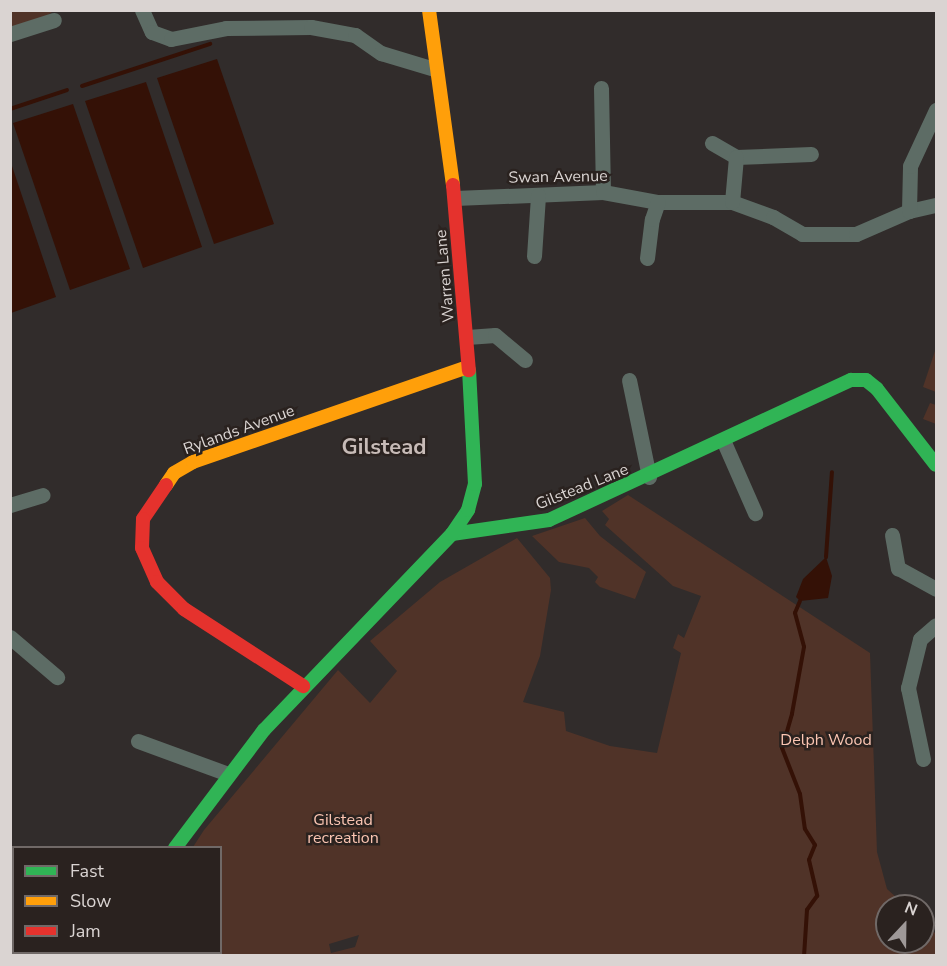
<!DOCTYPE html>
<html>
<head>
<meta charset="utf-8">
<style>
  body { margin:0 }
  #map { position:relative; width:947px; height:966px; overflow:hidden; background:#312c2b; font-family:"Nunito Sans",sans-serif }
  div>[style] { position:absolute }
  .green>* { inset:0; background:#503328 }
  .water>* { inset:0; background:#341106 }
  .stream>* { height:4px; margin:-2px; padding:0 2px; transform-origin:2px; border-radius:2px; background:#341106 }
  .street>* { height:15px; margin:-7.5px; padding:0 7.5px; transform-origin:7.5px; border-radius:7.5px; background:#5d6c65 }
  .fast>* { height:14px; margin:-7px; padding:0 7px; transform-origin:7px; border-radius:7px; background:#30b455 }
  .slow>* { height:14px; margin:-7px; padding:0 7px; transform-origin:7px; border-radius:7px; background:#ff9f0a }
  .jam>* { height:14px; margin:-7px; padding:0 7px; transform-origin:7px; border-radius:7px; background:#e5322d }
  span { translate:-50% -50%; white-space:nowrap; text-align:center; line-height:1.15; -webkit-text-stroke:5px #2a221f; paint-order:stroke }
  .street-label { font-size:16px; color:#dad4d2 }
  .park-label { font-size:16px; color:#fbc5b2 }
  .district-label { font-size:22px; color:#c7bbb7; font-weight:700 }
  .frame { position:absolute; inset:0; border:12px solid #dad4d2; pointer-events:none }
  .legend { position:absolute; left:12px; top:846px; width:210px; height:108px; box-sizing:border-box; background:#2a221f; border:2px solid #706967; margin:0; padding:8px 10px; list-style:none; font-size:18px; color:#dad4d2 }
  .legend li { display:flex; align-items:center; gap:12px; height:30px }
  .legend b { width:30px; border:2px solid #706967 }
  .north { position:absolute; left:875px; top:894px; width:60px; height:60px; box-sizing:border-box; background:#2a221f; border:2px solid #706967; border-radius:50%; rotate:22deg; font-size:16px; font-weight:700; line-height:24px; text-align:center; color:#dad4d2 }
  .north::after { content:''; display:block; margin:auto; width:21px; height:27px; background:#9f9998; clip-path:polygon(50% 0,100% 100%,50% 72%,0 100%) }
</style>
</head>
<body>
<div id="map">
  <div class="green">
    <div style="clip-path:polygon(10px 11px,53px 11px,41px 21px,11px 28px)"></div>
    <div style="clip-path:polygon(936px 348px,936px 392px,923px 387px)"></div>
    <div style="clip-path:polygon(930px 403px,936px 405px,936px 424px,923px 419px)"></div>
    <div style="clip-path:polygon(evenodd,628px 495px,870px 653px,877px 852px,887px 889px,906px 906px,887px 906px,887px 942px,923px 942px,923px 922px,936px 934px,936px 955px,177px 955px,176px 953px,220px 952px,220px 848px,193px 847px,204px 830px,338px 670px,370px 703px,397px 671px,370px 641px,440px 582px,517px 538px,550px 578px,551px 590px,540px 656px,523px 702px,564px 712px,566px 731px,610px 746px,657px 753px,681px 653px,673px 648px,678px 634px,684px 638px,701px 596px,673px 586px,605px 525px,609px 519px,602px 511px,628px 495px,359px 935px,355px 947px,331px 953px,329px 944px,359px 935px)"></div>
    <div style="clip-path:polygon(585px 518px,600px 536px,646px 572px,635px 599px,600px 587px,595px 582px,598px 577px,589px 568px,559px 562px,532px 536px)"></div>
  </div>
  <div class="water">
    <div style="clip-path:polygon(217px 59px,274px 224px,214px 244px,157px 78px)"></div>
    <div style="clip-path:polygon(146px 82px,202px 247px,143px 268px,85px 101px)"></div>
    <div style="clip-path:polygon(73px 104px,130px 269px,70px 290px,13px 123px)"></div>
    <div style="clip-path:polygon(11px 163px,56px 297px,11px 313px,10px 313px)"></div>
    <div style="clip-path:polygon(826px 557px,832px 576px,828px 598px,800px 601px,796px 597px,803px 579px)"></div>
  </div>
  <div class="stream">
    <div style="left:82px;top:86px;width:135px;rotate:-18.2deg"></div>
    <div style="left:10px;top:109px;width:60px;rotate:-18.4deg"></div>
    <div style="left:826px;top:557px;width:85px;rotate:-86deg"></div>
    <div style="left:800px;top:601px;width:13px;rotate:113deg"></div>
    <div style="left:795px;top:613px;width:35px;rotate:75deg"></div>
    <div style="left:804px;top:647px;width:68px;rotate:100.2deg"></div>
    <div style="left:792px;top:714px;width:35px;rotate:106deg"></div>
    <div style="left:782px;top:748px;width:49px;rotate:68.6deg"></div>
    <div style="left:800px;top:794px;width:35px;rotate:82deg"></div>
    <div style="left:805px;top:829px;width:19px;rotate:58deg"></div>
    <div style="left:815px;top:845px;width:16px;rotate:112deg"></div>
    <div style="left:809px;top:860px;width:37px;rotate:77deg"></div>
    <div style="left:817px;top:896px;width:17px;rotate:126deg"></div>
    <div style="left:807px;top:910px;width:46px;rotate:93.7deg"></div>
  </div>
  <div class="street">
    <div style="left:142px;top:10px;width:24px;rotate:66deg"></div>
    <div style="left:152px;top:32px;width:20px;rotate:20deg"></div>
    <div style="left:171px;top:39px;width:56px;rotate:-11.3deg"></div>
    <div style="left:226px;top:28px;width:85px;rotate:-0.7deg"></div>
    <div style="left:311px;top:27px;width:45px;rotate:10.3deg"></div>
    <div style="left:355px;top:35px;width:32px;rotate:35deg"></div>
    <div style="left:381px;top:53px;width:55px;rotate:16.8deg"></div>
    <div style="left:10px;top:34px;width:46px;rotate:-17.7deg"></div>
    <div style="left:601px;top:88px;width:104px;rotate:88.9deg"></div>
    <div style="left:712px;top:143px;width:28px;rotate:30deg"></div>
    <div style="left:736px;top:157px;width:75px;rotate:-2.3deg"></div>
    <div style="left:455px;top:198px;width:148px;rotate:-2.3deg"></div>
    <div style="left:603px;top:192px;width:56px;rotate:10.3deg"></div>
    <div style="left:658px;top:202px;width:74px"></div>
    <div style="left:732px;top:202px;width:44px;rotate:20.1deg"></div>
    <div style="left:773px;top:217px;width:34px;rotate:30deg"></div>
    <div style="left:802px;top:234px;width:54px"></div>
    <div style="left:856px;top:234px;width:58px;rotate:-23.5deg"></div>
    <div style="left:909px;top:211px;width:28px;rotate:-13deg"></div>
    <div style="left:732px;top:202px;width:45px;rotate:-84.9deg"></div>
    <div style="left:909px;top:211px;width:45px;rotate:-88.7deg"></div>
    <div style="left:910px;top:166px;width:62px;rotate:-65.1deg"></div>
    <div style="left:534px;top:256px;width:61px;rotate:-86.2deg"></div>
    <div style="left:647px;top:258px;width:39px;rotate:-83deg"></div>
    <div style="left:652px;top:219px;width:18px;rotate:-71deg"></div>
    <div style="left:467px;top:337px;width:28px;rotate:-4deg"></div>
    <div style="left:495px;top:335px;width:39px;rotate:40deg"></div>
    <div style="left:629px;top:380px;width:99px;rotate:78.3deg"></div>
    <div style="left:723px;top:440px;width:80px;rotate:66.3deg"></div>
    <div style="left:10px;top:505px;width:34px;rotate:-17deg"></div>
    <div style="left:892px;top:535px;width:34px;rotate:80deg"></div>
    <div style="left:898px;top:568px;width:43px;rotate:28.9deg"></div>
    <div style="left:10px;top:637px;width:62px;rotate:40.4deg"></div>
    <div style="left:138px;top:741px;width:96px;rotate:20.1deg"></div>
    <div style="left:923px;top:759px;width:73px;rotate:-101.9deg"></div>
    <div style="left:908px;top:688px;width:50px;rotate:-76.2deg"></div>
    <div style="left:920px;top:639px;width:21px;rotate:-41deg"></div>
  </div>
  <div class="fast">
    <div style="left:452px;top:534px;width:98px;rotate:-8.2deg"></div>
    <div style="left:549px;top:520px;width:333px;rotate:-24.9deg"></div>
    <div style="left:851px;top:380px;width:15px"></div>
    <div style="left:866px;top:380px;width:14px;rotate:39deg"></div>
    <div style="left:877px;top:389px;width:96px;rotate:52.2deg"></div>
    <div style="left:175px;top:848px;width:148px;rotate:-53deg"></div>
    <div style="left:264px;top:730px;width:272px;rotate:-46.2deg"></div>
    <div style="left:452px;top:534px;width:29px;rotate:-56deg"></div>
    <div style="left:468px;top:510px;width:27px;rotate:-75deg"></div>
    <div style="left:475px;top:484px;width:114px;rotate:-93deg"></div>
    <div style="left:153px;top:952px;width:4px;rotate:63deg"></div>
    <div style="left:57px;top:956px;width:7px;rotate:-34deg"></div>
  </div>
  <div class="slow">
    <div style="left:429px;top:10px;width:177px;rotate:82.2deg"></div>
    <div style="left:166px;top:485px;width:14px;rotate:-56deg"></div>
    <div style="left:174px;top:473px;width:22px;rotate:-30deg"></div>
    <div style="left:193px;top:462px;width:288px;rotate:-19.1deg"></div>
  </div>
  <div class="jam">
    <div style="left:453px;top:185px;width:186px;rotate:85.1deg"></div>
    <div style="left:166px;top:485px;width:41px;rotate:124.1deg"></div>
    <div style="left:143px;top:519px;width:29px;rotate:92deg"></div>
    <div style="left:142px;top:548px;width:37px;rotate:66deg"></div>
    <div style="left:157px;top:582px;width:38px;rotate:45deg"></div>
    <div style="left:184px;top:609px;width:142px;rotate:32.9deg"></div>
  </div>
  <div class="street-label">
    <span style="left:558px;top:177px;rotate:-1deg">Swan Avenue</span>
    <span style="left:445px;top:276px;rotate:-95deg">Warren Lane</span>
    <span style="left:239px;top:430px;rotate:-20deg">Rylands Avenue</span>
    <span style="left:582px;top:487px;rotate:-22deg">Gilstead Lane</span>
  </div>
  <div class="park-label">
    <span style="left:826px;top:740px">Delph Wood</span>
    <span style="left:343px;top:829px">Gilstead<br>recreation</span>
  </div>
  <div class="district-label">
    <span style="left:384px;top:448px">Gilstead</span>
  </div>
  <div class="frame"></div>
  <ul class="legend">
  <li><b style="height:8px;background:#30b455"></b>Fast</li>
  <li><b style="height:8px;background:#ff9f0a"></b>Slow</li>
  <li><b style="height:8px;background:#e5322d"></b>Jam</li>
  </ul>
  <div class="north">N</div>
</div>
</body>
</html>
